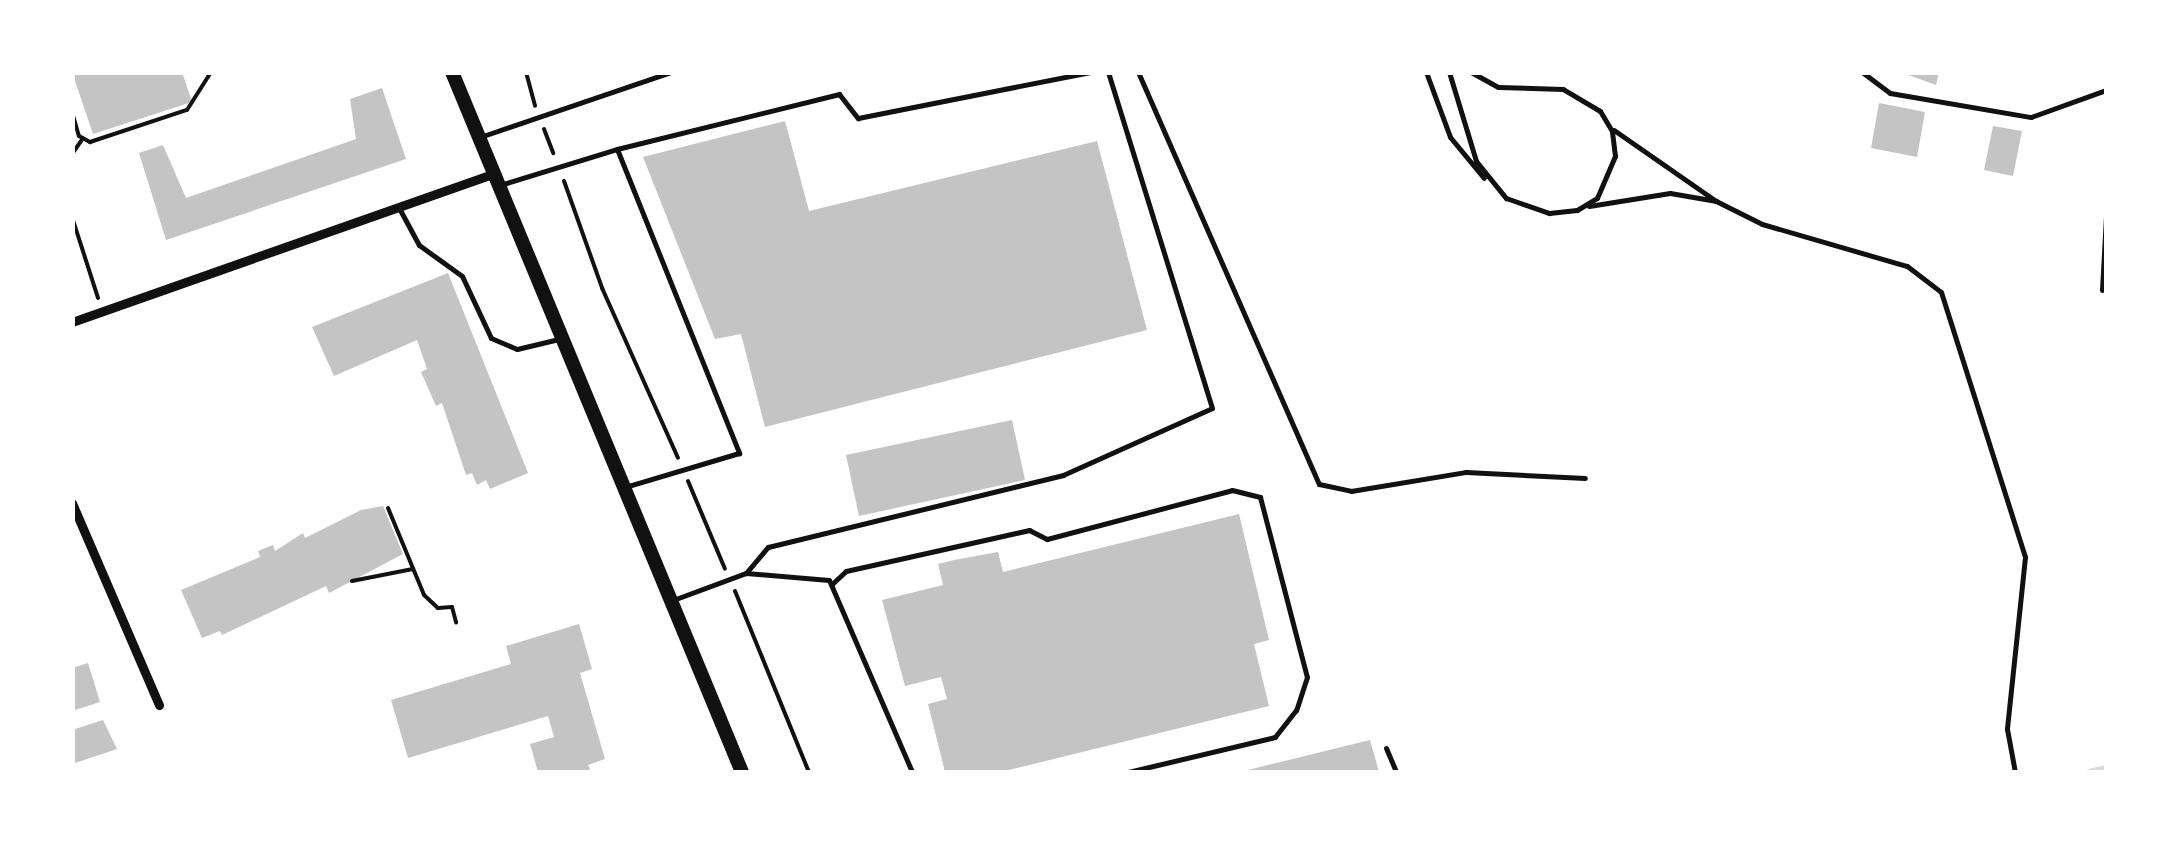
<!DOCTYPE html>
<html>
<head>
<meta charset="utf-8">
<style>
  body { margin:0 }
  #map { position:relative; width:2179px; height:845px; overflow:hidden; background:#fff; font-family:"Fira Sans Condensed",sans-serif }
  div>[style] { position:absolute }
  .stream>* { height:6px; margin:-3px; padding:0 3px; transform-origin:3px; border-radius:3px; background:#d9d9d9 }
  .building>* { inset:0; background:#c4c4c4 }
  .path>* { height:4px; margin:-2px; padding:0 2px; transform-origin:2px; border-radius:2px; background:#111 }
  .service>* { height:5px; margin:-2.5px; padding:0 2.5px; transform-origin:2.5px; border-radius:2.5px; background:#111 }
  .minor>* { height:9px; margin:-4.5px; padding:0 4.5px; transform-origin:4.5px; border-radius:4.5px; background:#111 }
  .primary>* { height:14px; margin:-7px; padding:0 7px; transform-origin:7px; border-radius:7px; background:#111 }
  span { translate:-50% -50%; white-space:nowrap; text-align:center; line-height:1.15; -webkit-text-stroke:10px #fff; paint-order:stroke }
  .frame { position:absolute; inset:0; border:75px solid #fff; pointer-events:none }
</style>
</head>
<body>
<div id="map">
  <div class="stream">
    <div style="left:2089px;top:772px;width:17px;rotate:-13deg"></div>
  </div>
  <div class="building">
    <div style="clip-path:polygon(72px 72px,182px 72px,192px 102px,93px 134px)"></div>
    <div style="clip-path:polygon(1900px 72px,1939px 72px,1936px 85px)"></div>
    <div style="clip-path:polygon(382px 88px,406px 159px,166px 240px,139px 153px,163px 145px,186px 198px,356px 139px,350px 99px)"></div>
    <div style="clip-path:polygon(1879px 103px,1925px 112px,1917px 157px,1871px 148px)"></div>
    <div style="clip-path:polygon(785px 121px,809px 211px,1097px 141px,1147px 330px,765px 427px,741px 334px,715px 339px,643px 157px)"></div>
    <div style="clip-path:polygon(1993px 126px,2022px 131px,2013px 176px,1984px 170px)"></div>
    <div style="clip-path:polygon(448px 273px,528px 473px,490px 489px,486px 480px,477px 485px,472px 473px,466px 475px,442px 403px,436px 406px,421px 372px,427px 369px,417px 340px,334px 376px,312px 327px)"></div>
    <div style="clip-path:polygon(1012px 420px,1025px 480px,859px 516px,846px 455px)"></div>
    <div style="clip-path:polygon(383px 506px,403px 554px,329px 593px,326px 586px,222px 635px,220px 631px,202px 638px,181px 590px,260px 557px,258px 551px,273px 545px,275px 551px,303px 533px,305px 538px,361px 510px)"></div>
    <div style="clip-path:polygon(1239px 514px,1269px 640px,1254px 644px,1269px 706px,1001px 772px,945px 772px,928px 704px,947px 699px,941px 677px,905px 686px,882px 600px,943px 585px,938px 564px,954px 560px,998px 552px,1003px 572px)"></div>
    <div style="clip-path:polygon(579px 624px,592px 669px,580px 673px,605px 759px,588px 765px,591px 772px,538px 772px,530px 744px,554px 737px,548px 716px,408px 758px,391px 700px,511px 664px,506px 646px)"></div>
    <div style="clip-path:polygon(88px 663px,100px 702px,72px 711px,72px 668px)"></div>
    <div style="clip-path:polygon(103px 720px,117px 749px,72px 764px,72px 730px)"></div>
    <div style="clip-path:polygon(1370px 740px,1379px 772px,1244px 772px,1244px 771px)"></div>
  </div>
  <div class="path">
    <div style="left:526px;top:72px;width:35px;rotate:75deg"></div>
    <div style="left:72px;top:112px;width:25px;rotate:74deg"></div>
    <div style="left:79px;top:136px;width:13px;rotate:29deg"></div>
    <div style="left:90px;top:142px;width:102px;rotate:-18.3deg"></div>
    <div style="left:187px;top:110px;width:45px;rotate:-57.7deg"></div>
    <div style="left:544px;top:129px;width:26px;rotate:69deg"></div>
    <div style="left:72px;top:154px;width:19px;rotate:-55deg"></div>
    <div style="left:564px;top:181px;width:114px;rotate:70.4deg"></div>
    <div style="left:602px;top:288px;width:186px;rotate:65.9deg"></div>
    <div style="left:72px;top:217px;width:85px;rotate:72.2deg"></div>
    <div style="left:688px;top:481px;width:95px;rotate:67.2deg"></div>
    <div style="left:388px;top:508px;width:94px;rotate:67.5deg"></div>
    <div style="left:424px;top:595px;width:19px;rotate:43deg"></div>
    <div style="left:438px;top:608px;width:14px;rotate:-4deg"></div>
    <div style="left:452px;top:607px;width:16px;rotate:75deg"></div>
    <div style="left:352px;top:581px;width:62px;rotate:-11.1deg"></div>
    <div style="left:735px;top:591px;width:196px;rotate:67.8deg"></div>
  </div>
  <div class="service">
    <div style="left:1138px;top:72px;width:450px;rotate:66.3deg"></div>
    <div style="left:1319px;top:484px;width:33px;rotate:12deg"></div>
    <div style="left:1351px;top:491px;width:117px;rotate:-9.4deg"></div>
    <div style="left:1466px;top:472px;width:119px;rotate:2.9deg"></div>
    <div style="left:1426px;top:72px;width:69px;rotate:69.7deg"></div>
    <div style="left:1450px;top:137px;width:53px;rotate:50.3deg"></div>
    <div style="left:1449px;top:72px;width:93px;rotate:73.1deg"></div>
    <div style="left:1476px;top:161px;width:48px;rotate:51deg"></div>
    <div style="left:1506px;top:198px;width:46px;rotate:19.2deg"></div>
    <div style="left:1549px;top:213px;width:28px;rotate:-6deg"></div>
    <div style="left:1577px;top:210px;width:23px;rotate:-31deg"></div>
    <div style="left:1597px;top:198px;width:46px;rotate:-66.8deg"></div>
    <div style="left:1615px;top:156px;width:25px;rotate:-97deg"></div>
    <div style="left:1612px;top:131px;width:23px;rotate:-121deg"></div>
    <div style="left:1600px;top:111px;width:43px;rotate:-149.3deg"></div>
    <div style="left:1563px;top:89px;width:65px;rotate:-178.2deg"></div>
    <div style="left:1498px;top:87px;width:31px;rotate:-151deg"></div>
    <div style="left:1862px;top:72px;width:35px;rotate:37deg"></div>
    <div style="left:1890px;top:93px;width:143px;rotate:9.7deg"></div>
    <div style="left:2031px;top:117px;width:80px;rotate:-19.8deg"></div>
    <div style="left:480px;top:137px;width:202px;rotate:-18.8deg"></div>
    <div style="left:617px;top:149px;width:229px;rotate:-13.9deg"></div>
    <div style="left:839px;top:94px;width:31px;rotate:52deg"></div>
    <div style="left:858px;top:118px;width:237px;rotate:-11.2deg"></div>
    <div style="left:500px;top:185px;width:122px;rotate:-17.1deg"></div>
    <div style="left:617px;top:149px;width:328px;rotate:68.1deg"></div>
    <div style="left:739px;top:453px;width:116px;rotate:163.4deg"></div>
    <div style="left:1716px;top:201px;width:51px;rotate:26.6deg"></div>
    <div style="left:1762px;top:224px;width:151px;rotate:16.2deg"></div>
    <div style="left:1907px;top:266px;width:43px;rotate:37.4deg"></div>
    <div style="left:1941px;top:292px;width:278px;rotate:72.4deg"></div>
    <div style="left:2025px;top:557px;width:173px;rotate:96deg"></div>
    <div style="left:2007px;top:729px;width:44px;rotate:79.5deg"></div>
    <div style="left:1589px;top:206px;width:82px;rotate:-9.1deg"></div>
    <div style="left:1670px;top:193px;width:47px;rotate:9.9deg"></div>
    <div style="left:1716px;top:201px;width:124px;rotate:-145.2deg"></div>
    <div style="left:399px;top:208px;width:42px;rotate:61.6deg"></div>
    <div style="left:419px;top:245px;width:53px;rotate:35.8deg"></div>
    <div style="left:462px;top:276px;width:68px;rotate:64.9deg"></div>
    <div style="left:491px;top:338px;width:28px;rotate:23deg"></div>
    <div style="left:517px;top:349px;width:43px;rotate:-13.4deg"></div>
    <div style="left:2102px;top:290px;width:74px;rotate:-86.9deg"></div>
    <div style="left:746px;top:573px;width:34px;rotate:-50deg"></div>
    <div style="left:768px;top:547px;width:304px;rotate:-13.7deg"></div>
    <div style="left:1063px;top:475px;width:163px;rotate:-24.2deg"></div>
    <div style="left:1212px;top:408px;width:352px;rotate:-107.2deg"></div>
    <div style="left:832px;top:584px;width:19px;rotate:-43deg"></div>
    <div style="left:846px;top:571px;width:188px;rotate:-12.6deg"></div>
    <div style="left:1029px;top:530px;width:20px;rotate:27deg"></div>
    <div style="left:1047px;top:539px;width:191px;rotate:-14.8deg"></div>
    <div style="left:1232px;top:490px;width:29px;rotate:14deg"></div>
    <div style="left:1260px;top:497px;width:186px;rotate:75.4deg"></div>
    <div style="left:1307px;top:677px;width:35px;rotate:108deg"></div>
    <div style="left:1296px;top:710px;width:34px;rotate:128deg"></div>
    <div style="left:1275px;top:737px;width:151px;rotate:166.6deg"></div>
    <div style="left:673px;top:600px;width:78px;rotate:-20.3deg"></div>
    <div style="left:746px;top:573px;width:83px;rotate:4.8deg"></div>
    <div style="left:829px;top:580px;width:209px;rotate:66.6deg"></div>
    <div style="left:1386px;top:748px;width:26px;rotate:67deg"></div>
  </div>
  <div class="minor">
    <div style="left:72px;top:322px;width:445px;rotate:-19.4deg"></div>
    <div style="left:72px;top:503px;width:220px;rotate:66.7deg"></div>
  </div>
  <div class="primary">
    <div style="left:452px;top:72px;width:758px;rotate:67.5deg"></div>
  </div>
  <div class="frame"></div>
</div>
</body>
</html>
